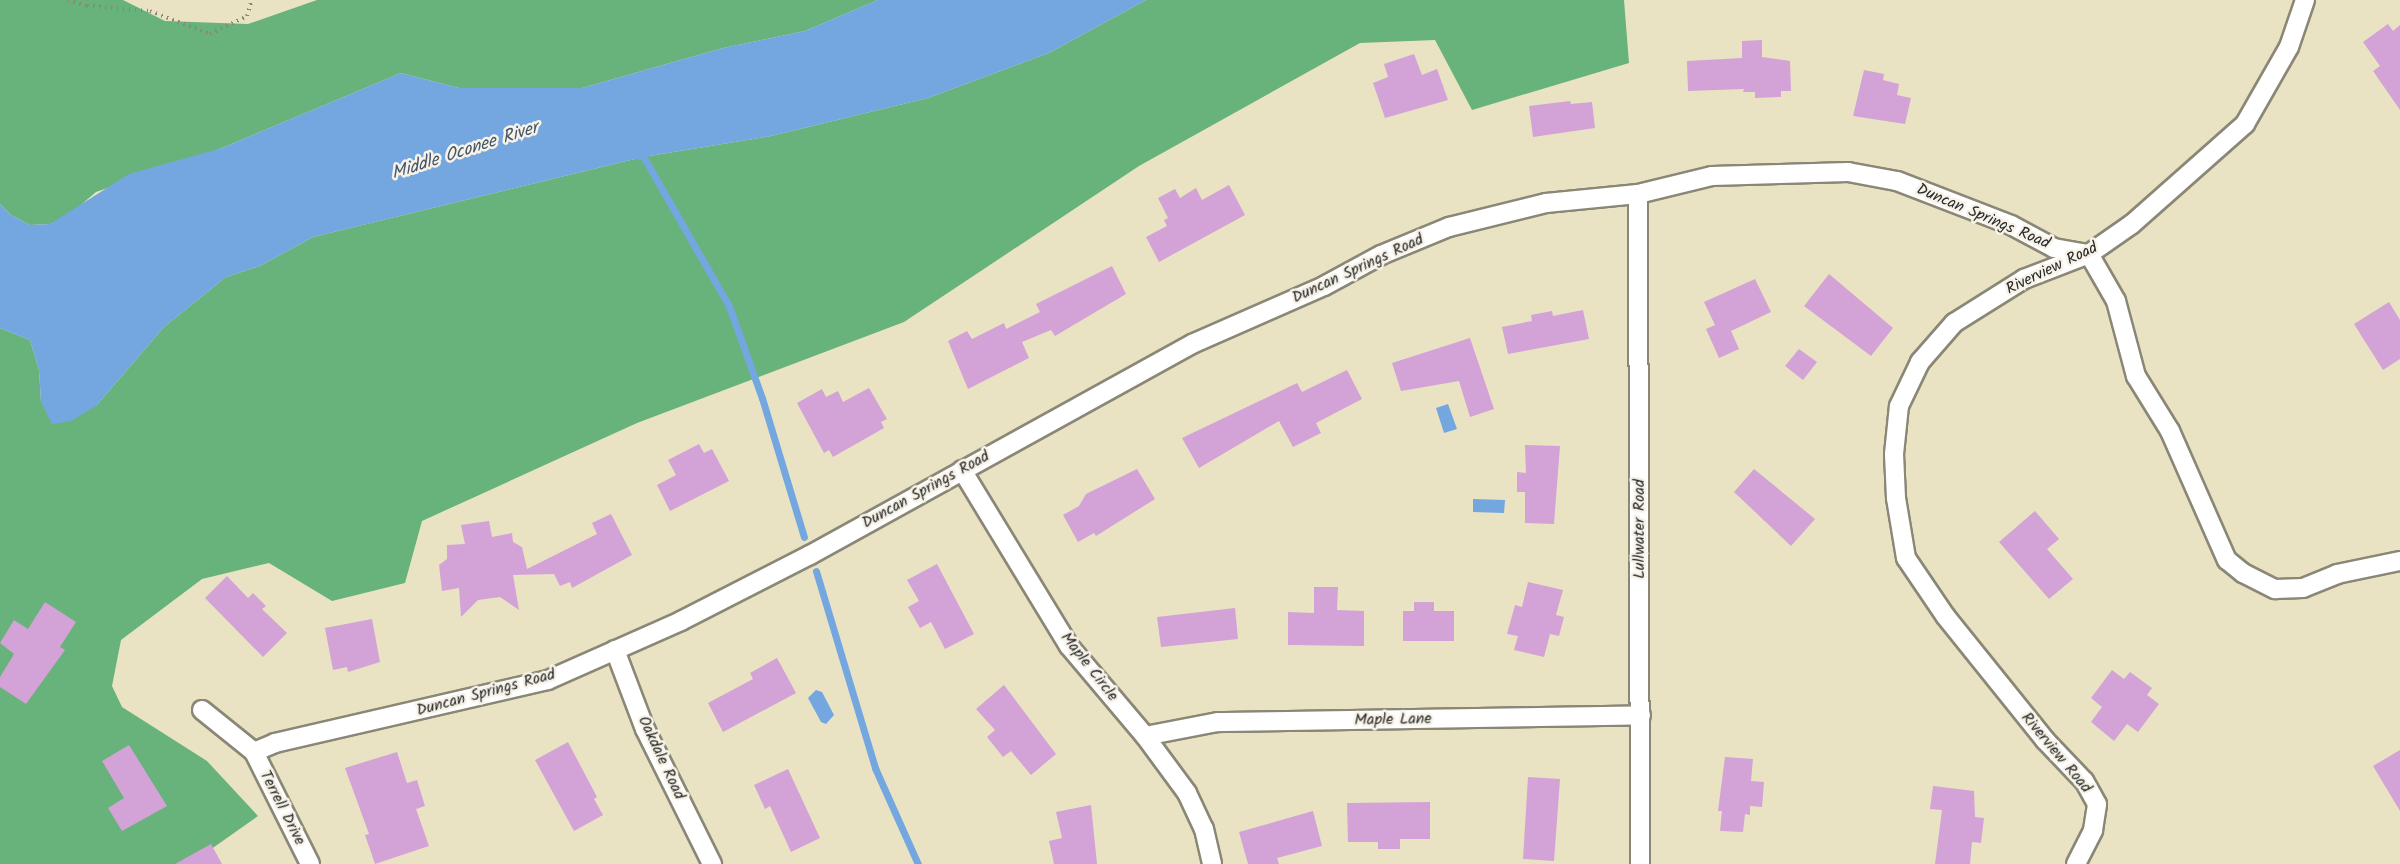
<!DOCTYPE html>
<html>
<head>
<meta charset="utf-8">
<style>
  body { margin:0 }
  #map { position:relative; width:2400px; height:864px; overflow:hidden; background:#e9e3c3; font-family:Kalam,sans-serif }
  div>[style] { position:absolute }
  .forest>* { inset:0; background:#68b27b }
  .water>* { inset:0; background:#74a7e0 }
  .stream>* { height:7px; margin:-3.5px; padding:0 3.5px; transform-origin:3.5px; border-radius:3.5px; background:#74a7e0 }
  .building>* { inset:0; background:#d3a2d7 }
  .path>* { height:4px; margin-top:-2px; transform-origin:0; background:repeating-linear-gradient(90deg,#8a8777 0 1.5px,transparent 0 6px) }
  .roads { filter:drop-shadow(2px 0 #8a8777) drop-shadow(-2px 0 #8a8777) drop-shadow(0 2px #8a8777) drop-shadow(0 -2px #8a8777) }
  .minor>* { height:18px; margin:-9px; padding:0 9px; transform-origin:9px; border-radius:9px; background:#fff }
  span { translate:-50% -50%; white-space:nowrap; text-align:center; line-height:1.15; -webkit-text-stroke:5px #f7f3e8; paint-order:stroke }
  .street-label { font-size:16px; color:#2b2b2b }
  .water-label { font-size:18px; color:#45566a; font-style:italic }
</style>
</head>
<body>
<div id="map">
  <div class="forest">
    <div style="clip-path:polygon(0 0,123px 0,165px 21px,248px 24px,317px 0,878px 0,805px 31px,723px 48px,582px 88px,459px 88px,401px 73px,222px 148px,96px 192px,69px 215px,50px 224px,30px 225px,11px 215px,0 204px)"></div>
    <div style="clip-path:polygon(1146px 0,1624px 0,1629px 63px,1472px 110px,1435px 40px,1360px 43px,1139px 166px,904px 322px,637px 423px,422px 521px,405px 583px,332px 601px,269px 563px,202px 579px,121px 640px,112px 686px,122px 707px,207px 761px,258px 816px,190px 864px,0 864px,0 328px,30px 340px,39px 370px,41px 402px,96px 406px,164px 327px,226px 277px,260px 266px,313px 237px,643px 157px,771px 136px,928px 98px,1049px 53px)"></div>
  </div>
  <div class="water">
    <div style="clip-path:polygon(878px 0,1146px 0,1049px 53px,928px 98px,771px 136px,643px 157px,313px 237px,260px 266px,226px 277px,164px 327px,96px 406px,71px 421px,52px 424px,41px 402px,39px 370px,30px 340px,0 328px,0 204px,11px 215px,30px 225px,50px 224px,129px 174px,222px 148px,401px 73px,459px 88px,582px 88px,723px 48px,805px 31px)"></div>
    <div style="clip-path:polygon(1448px 404px,1457px 429px,1444px 433px,1436px 408px)"></div>
    <div style="clip-path:polygon(1473px 499px,1505px 500px,1504px 513px,1473px 512px)"></div>
    <div style="clip-path:polygon(816px 690px,822px 692px,834px 715px,826px 724px,821px 722px,808px 698px)"></div>
  </div>
  <div class="stream">
    <div style="left:636px;top:155px;width:7px;rotate:8deg"></div>
    <div style="left:643px;top:156px;width:173px;rotate:60.2deg"></div>
    <div style="left:729px;top:306px;width:98px;rotate:70.3deg"></div>
    <div style="left:762px;top:398px;width:145px;rotate:73.2deg"></div>
    <div style="left:816px;top:571px;width:206px;rotate:73.3deg"></div>
    <div style="left:875px;top:768px;width:105px;rotate:65.9deg"></div>
  </div>
  <div class="building">
    <div style="clip-path:polygon(2388px 24px,2393px 31px,2400px 25px,2400px 110px,2373px 71px,2380px 66px,2363px 42px)"></div>
    <div style="clip-path:polygon(1762px 40px,1762px 57px,1790px 61px,1791px 91px,1781px 91px,1781px 97px,1755px 98px,1755px 92px,1743px 92px,1744px 89px,1688px 91px,1687px 61px,1742px 58px,1742px 41px)"></div>
    <div style="clip-path:polygon(1414px 54px,1422px 75px,1437px 69px,1448px 100px,1385px 118px,1373px 83px,1388px 77px,1384px 64px)"></div>
    <div style="clip-path:polygon(1864px 70px,1884px 74px,1883px 80px,1899px 84px,1897px 95px,1911px 98px,1905px 124px,1853px 116px)"></div>
    <div style="clip-path:polygon(1570px 101px,1571px 104px,1592px 102px,1595px 128px,1533px 137px,1529px 106px)"></div>
    <div style="clip-path:polygon(1229px 185px,1245px 215px,1159px 262px,1146px 237px,1167px 226px,1164px 220px,1168px 218px,1158px 198px,1175px 189px,1180px 198px,1196px 188px,1202px 200px)"></div>
    <div style="clip-path:polygon(1112px 266px,1126px 294px,1055px 336px,1051px 330px,1022px 342px,1029px 358px,968px 389px,948px 341px,967px 331px,972px 339px,1004px 323px,1006px 329px,1040px 312px,1036px 304px)"></div>
    <div style="clip-path:polygon(1829px 274px,1893px 328px,1871px 356px,1804px 306px)"></div>
    <div style="clip-path:polygon(1755px 279px,1771px 312px,1731px 331px,1739px 349px,1719px 358px,1706px 329px,1715px 325px,1704px 302px)"></div>
    <div style="clip-path:polygon(2389px 302px,2400px 320px,2400px 359px,2383px 370px,2354px 324px)"></div>
    <div style="clip-path:polygon(1583px 310px,1589px 339px,1508px 354px,1502px 327px,1532px 321px,1531px 315px,1552px 311px,1553px 316px)"></div>
    <div style="clip-path:polygon(1470px 338px,1494px 409px,1470px 417px,1459px 381px,1401px 391px,1392px 363px)"></div>
    <div style="clip-path:polygon(1799px 349px,1817px 362px,1803px 380px,1785px 366px)"></div>
    <div style="clip-path:polygon(1347px 370px,1362px 399px,1316px 423px,1321px 433px,1293px 447px,1279px 421px,1199px 468px,1182px 438px,1297px 383px,1302px 392px)"></div>
    <div style="clip-path:polygon(869px 388px,887px 419px,881px 422px,884px 428px,833px 457px,829px 450px,824px 453px,797px 403px,822px 389px,826px 397px,838px 391px,843px 402px)"></div>
    <div style="clip-path:polygon(699px 444px,704px 453px,712px 449px,729px 481px,670px 511px,657px 485px,676px 475px,668px 460px)"></div>
    <div style="clip-path:polygon(1525px 445px,1560px 446px,1554px 524px,1525px 523px,1525px 492px,1517px 492px,1517px 472px,1526px 473px)"></div>
    <div style="clip-path:polygon(1137px 469px,1155px 499px,1096px 536px,1094px 533px,1078px 542px,1063px 515px,1079px 506px,1086px 494px)"></div>
    <div style="clip-path:polygon(1754px 469px,1815px 519px,1791px 546px,1734px 492px)"></div>
    <div style="clip-path:polygon(2035px 511px,2059px 539px,2047px 549px,2073px 579px,2049px 599px,1999px 542px)"></div>
    <div style="clip-path:polygon(611px 514px,632px 555px,572px 588px,570px 582px,560px 586px,554px 574px,513px 575px,519px 610px,500px 597px,478px 600px,461px 617px,459px 588px,442px 591px,439px 565px,447px 559px,447px 545px,465px 544px,461px 525px,489px 521px,492px 537px,512px 533px,513px 542px,522px 547px,527px 569px,597px 534px,592px 523px)"></div>
    <div style="clip-path:polygon(937px 564px,974px 634px,945px 649px,931px 622px,920px 628px,908px 607px,919px 601px,907px 580px)"></div>
    <div style="clip-path:polygon(227px 576px,248px 598px,253px 593px,266px 606px,262px 609px,287px 633px,263px 657px,205px 598px)"></div>
    <div style="clip-path:polygon(1528px 582px,1563px 590px,1556px 615px,1564px 617px,1559px 636px,1550px 634px,1544px 657px,1514px 650px,1518px 636px,1507px 634px,1515px 605px,1522px 607px)"></div>
    <div style="clip-path:polygon(1314px 587px,1338px 587px,1337px 610px,1364px 611px,1364px 646px,1288px 645px,1288px 612px,1314px 613px)"></div>
    <div style="clip-path:polygon(45px 602px,76px 622px,60px 647px,65px 650px,26px 704px,0 687px,0 677px,14px 654px,0 643px,14px 620px,28px 629px)"></div>
    <div style="clip-path:polygon(1414px 602px,1434px 602px,1434px 611px,1454px 611px,1454px 641px,1403px 641px,1403px 611px,1414px 611px)"></div>
    <div style="clip-path:polygon(1235px 608px,1238px 639px,1161px 647px,1157px 617px)"></div>
    <div style="clip-path:polygon(372px 619px,380px 662px,348px 672px,347px 667px,333px 670px,325px 628px)"></div>
    <div style="clip-path:polygon(777px 658px,796px 693px,723px 732px,708px 703px,753px 679px,750px 673px)"></div>
    <div style="clip-path:polygon(2112px 670px,2124px 679px,2130px 672px,2152px 688px,2147px 695px,2159px 704px,2138px 732px,2127px 724px,2114px 741px,2091px 722px,2102px 707px,2091px 698px)"></div>
    <div style="clip-path:polygon(1004px 685px,1056px 754px,1031px 775px,1011px 751px,1003px 757px,987px 737px,995px 730px,976px 709px)"></div>
    <div style="clip-path:polygon(568px 742px,597px 797px,594px 799px,603px 815px,574px 831px,535px 760px)"></div>
    <div style="clip-path:polygon(129px 745px,167px 806px,122px 831px,108px 808px,124px 798px,102px 761px)"></div>
    <div style="clip-path:polygon(2400px 750px,2400px 811px,2373px 766px)"></div>
    <div style="clip-path:polygon(397px 752px,407px 783px,417px 780px,425px 806px,416px 809px,429px 846px,375px 864px,365px 835px,369px 834px,345px 768px)"></div>
    <div style="clip-path:polygon(1725px 757px,1753px 759px,1751px 781px,1764px 782px,1762px 807px,1750px 806px,1750px 815px,1745px 814px,1743px 832px,1720px 831px,1722px 811px,1718px 811px)"></div>
    <div style="clip-path:polygon(788px 769px,820px 838px,791px 852px,770px 806px,765px 809px,754px 785px)"></div>
    <div style="clip-path:polygon(1528px 777px,1560px 779px,1554px 861px,1523px 859px)"></div>
    <div style="clip-path:polygon(1933px 786px,1974px 791px,1975px 817px,1984px 818px,1981px 843px,1972px 842px,1970px 864px,1935px 864px,1942px 810px,1930px 809px)"></div>
    <div style="clip-path:polygon(1430px 802px,1430px 839px,1400px 839px,1400px 849px,1378px 849px,1378px 842px,1348px 842px,1347px 803px)"></div>
    <div style="clip-path:polygon(1091px 805px,1097px 864px,1054px 864px,1049px 841px,1062px 838px,1056px 812px)"></div>
    <div style="clip-path:polygon(1313px 811px,1322px 846px,1277px 858px,1279px 864px,1248px 864px,1239px 832px)"></div>
    <div style="clip-path:polygon(211px 844px,222px 864px,175px 864px)"></div>
  </div>
  <div class="path">
    <div style="left:68px;top:0;width:20px;rotate:18deg"></div>
    <div style="left:87px;top:6px;width:63px;rotate:4.5deg"></div>
    <div style="left:150px;top:11px;width:64px;rotate:21deg"></div>
    <div style="left:210px;top:34px;width:41px;rotate:-25.9deg"></div>
    <div style="left:247px;top:16px;width:17px;rotate:-73deg"></div>
  </div>
  <div class="roads">
    <div class="minor">
      <div style="left:1638px;top:194px;width:670px;rotate:89.83deg"></div>
      <div style="left:962px;top:470px;width:206px;rotate:58.7deg"></div>
      <div style="left:1069px;top:646px;width:118px;rotate:49.8deg"></div>
      <div style="left:1145px;top:736px;width:71px;rotate:53.6deg"></div>
      <div style="left:1187px;top:793px;width:40px;rotate:65deg"></div>
      <div style="left:1204px;top:829px;width:36px;rotate:77deg"></div>
      <div style="left:615px;top:650px;width:85px;rotate:69.2deg"></div>
      <div style="left:645px;top:729px;width:151px;rotate:63.6deg"></div>
      <div style="left:202px;top:710px;width:67px;rotate:38.9deg"></div>
      <div style="left:254px;top:752px;width:125px;rotate:63.4deg"></div>
      <div style="left:1145px;top:736px;width:74px;rotate:-10.9deg"></div>
      <div style="left:1218px;top:722px;width:423px;rotate:-0.9deg"></div>
      <div style="left:254px;top:752px;width:23px;rotate:-23deg"></div>
      <div style="left:275px;top:743px;width:280px;rotate:-13deg"></div>
      <div style="left:548px;top:680px;width:145px;rotate:-23.9deg"></div>
      <div style="left:681px;top:621px;width:145px;rotate:-27.1deg"></div>
      <div style="left:810px;top:555px;width:436px;rotate:-28.9deg"></div>
      <div style="left:1192px;top:344px;width:144px;rotate:-23.7deg"></div>
      <div style="left:1324px;top:286px;width:65px;rotate:-28.5deg"></div>
      <div style="left:1381px;top:255px;width:74px;rotate:-22.4deg"></div>
      <div style="left:1449px;top:227px;width:100px;rotate:-13.9deg"></div>
      <div style="left:1546px;top:203px;width:92px;rotate:-5.6deg"></div>
      <div style="left:1638px;top:194px;width:76px;rotate:-13.7deg"></div>
      <div style="left:1712px;top:176px;width:136px;rotate:-1.7deg"></div>
      <div style="left:1848px;top:172px;width:50px;rotate:10.4deg"></div>
      <div style="left:1897px;top:181px;width:122px;rotate:21.1deg"></div>
      <div style="left:2011px;top:225px;width:49px;rotate:28.1deg"></div>
      <div style="left:2054px;top:248px;width:36px;rotate:10deg"></div>
      <div style="left:2089px;top:254px;width:54px;rotate:60.1deg"></div>
      <div style="left:2116px;top:301px;width:78px;rotate:75.1deg"></div>
      <div style="left:2136px;top:376px;width:65px;rotate:58.3deg"></div>
      <div style="left:2170px;top:431px;width:141px;rotate:66.2deg"></div>
      <div style="left:2227px;top:560px;width:21px;rotate:39deg"></div>
      <div style="left:2243px;top:573px;width:36px;rotate:27deg"></div>
      <div style="left:2275px;top:589px;width:28px;rotate:-2deg"></div>
      <div style="left:2303px;top:588px;width:37px;rotate:-22deg"></div>
      <div style="left:2337px;top:574px;width:64px;rotate:-11.7deg"></div>
      <div style="left:2076px;top:864px;width:38px;rotate:-63deg"></div>
      <div style="left:2093px;top:830px;width:26px;rotate:-81deg"></div>
      <div style="left:2097px;top:804px;width:26px;rotate:-119deg"></div>
      <div style="left:2084px;top:781px;width:57px;rotate:-133.6deg"></div>
      <div style="left:2045px;top:740px;width:158px;rotate:-128.8deg"></div>
      <div style="left:1946px;top:617px;width:71px;rotate:-124.1deg"></div>
      <div style="left:1906px;top:558px;width:61px;rotate:-99.5deg"></div>
      <div style="left:1896px;top:498px;width:44px;rotate:-92.6deg"></div>
      <div style="left:1894px;top:454px;width:48px;rotate:-84.1deg"></div>
      <div style="left:1899px;top:406px;width:49px;rotate:-64.5deg"></div>
      <div style="left:1920px;top:362px;width:52px;rotate:-48.9deg"></div>
      <div style="left:1954px;top:323px;width:83px;rotate:-32.2deg"></div>
      <div style="left:2024px;top:279px;width:70px;rotate:-21deg"></div>
      <div style="left:2089px;top:254px;width:52px;rotate:-34.9deg"></div>
      <div style="left:2132px;top:224px;width:151px;rotate:-41.5deg"></div>
      <div style="left:2245px;top:124px;width:89px;rotate:-60.3deg"></div>
      <div style="left:2289px;top:47px;width:50px;rotate:-71.2deg"></div>
    </div>
  </div>
  <div class="street-label">
    <span style="left:1983px;top:217px;rotate:23deg">Duncan Springs Road</span>
    <span style="left:1358px;top:269px;rotate:-25deg">Duncan Springs Road</span>
    <span style="left:2052px;top:269px;rotate:-26deg">Riverview Road</span>
    <span style="left:926px;top:490px;rotate:-29deg">Duncan Springs Road</span>
    <span style="left:1640px;top:529px;rotate:-90deg">Lullwater Road</span>
    <span style="left:1089px;top:667px;rotate:52deg">Maple Circle</span>
    <span style="left:486px;top:693px;rotate:-15deg">Duncan Springs Road</span>
    <span style="left:1393px;top:720px;rotate:-1deg">Maple Lane</span>
    <span style="left:2056px;top:753px;rotate:50deg">Riverview Road</span>
    <span style="left:661px;top:758px;rotate:65deg">Oakdale Road</span>
    <span style="left:282px;top:808px;rotate:63deg">Terrell Drive</span>
  </div>
  <div class="water-label">
    <span style="left:465px;top:152px;rotate:-18deg">Middle Oconee River</span>
  </div>
</div>
</body>
</html>
